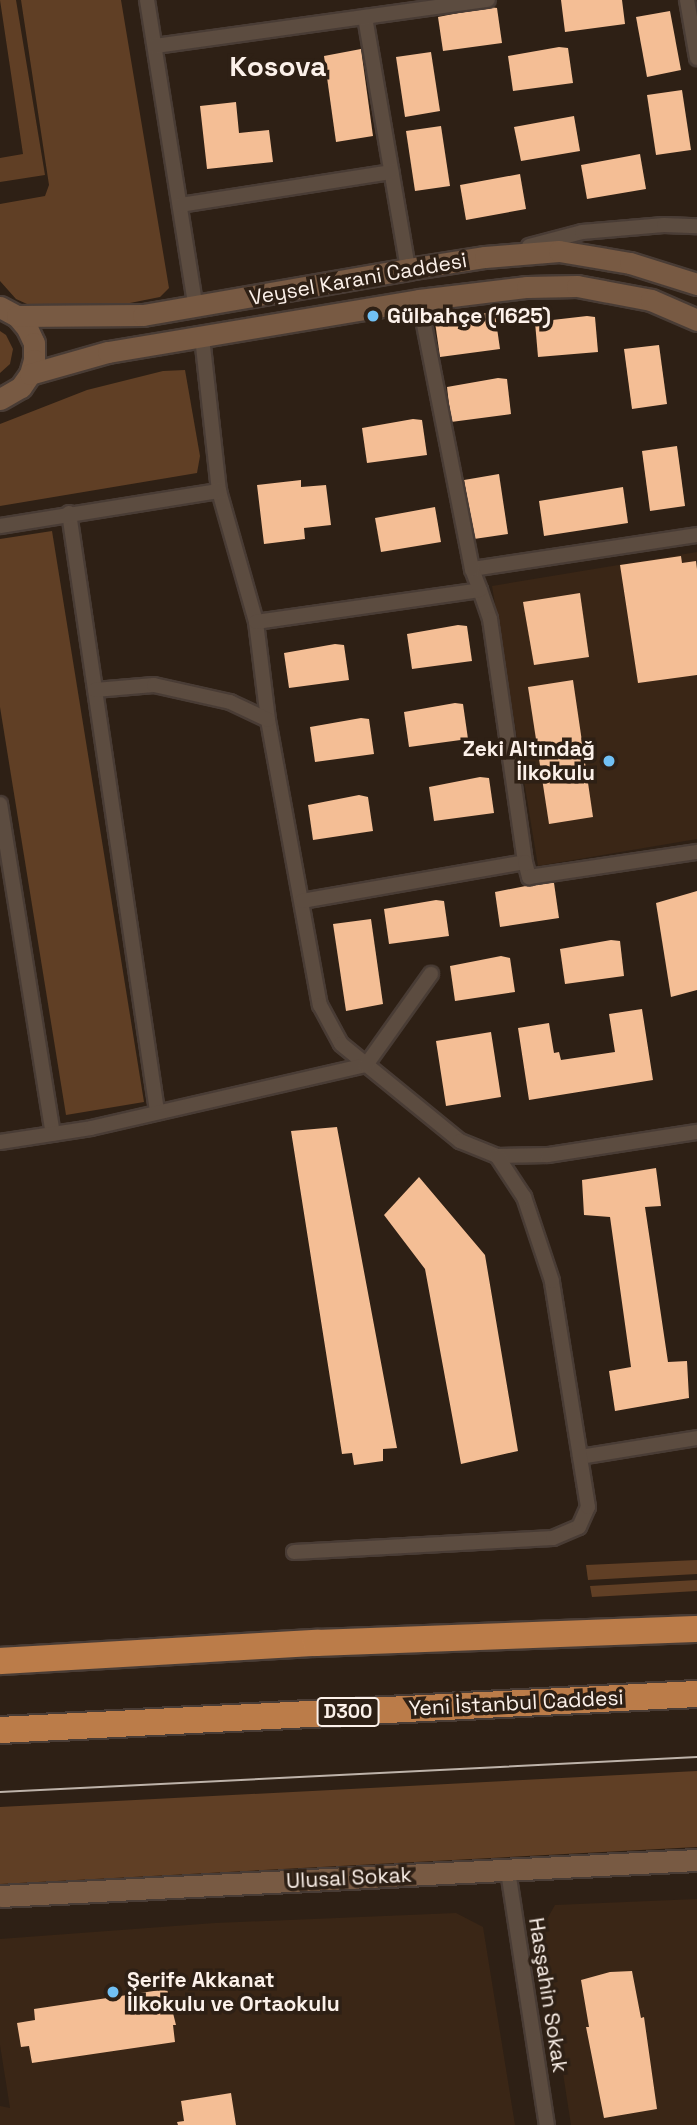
<!DOCTYPE html>
<html>
<head>
<meta charset="utf-8">
<style>
  body { margin:0 }
  #map { position:relative; width:697px; height:2125px; overflow:hidden; background:#2e2015; font-family:"Space Grotesk",sans-serif }
  div>[style] { position:absolute }
  .built>* { inset:0; background:#3a2616 }
  .green>* { inset:0; background:#603f25 }
  .building>* { inset:0; background:#f4be95 }
  .roads { filter:drop-shadow(2px 0 #493c35) drop-shadow(-2px 0 #493c35) drop-shadow(0 2px #493c35) drop-shadow(0 -2px #493c35) }
  .street>* { height:14px; margin:-7px; padding:0 7px; transform-origin:7px; border-radius:7px; background:#5c4c40 }
  .secondary>* { height:21px; margin:-10.5px; padding:0 10.5px; transform-origin:10.5px; border-radius:10.5px; background:#785a43 }
  .highway>* { height:26px; margin:-13px; padding:0 13px; transform-origin:13px; border-radius:13px; background:#bb7c49 }
  .tram>* { height:2px; margin:-1px; padding:0 1px; transform-origin:1px; border-radius:1px; background:#beb3aa }
  .dots>* { width:19px; height:19px; translate:-50% -50%; box-sizing:border-box; border:4px solid #2e2015; border-radius:50% }
  span { translate:-50% -50%; white-space:nowrap; text-align:center; line-height:1.15; -webkit-text-stroke:7px #2e2015; paint-order:stroke }
  .shield-label span { padding:2px 5px; background:#2e2015; border:2px solid; border-radius:5px; -webkit-text-stroke-width:0 }
  .shield-label { font-size:19px; color:#fcf1ea; font-weight:700 }
  .street-label { font-size:21px; color:#fcf1ea }
  .poi-label { font-size:21px; color:#fcf1ea; font-weight:700 }
  .left { translate:0 -50%; text-align:left }
  .right { translate:-100% -50%; text-align:right }
  .district-label { font-size:28px; color:#fcf1ea; font-weight:700 }
</style>
</head>
<body>
<div id="map">
  <div class="built">
    <div style="clip-path:polygon(697px 552px,697px 839px,538px 866px,492px 586px)"></div>
    <div style="clip-path:polygon(697px 1899px,697px 2125px,571px 2125px,541px 1930px,555px 1905px)"></div>
    <div style="clip-path:polygon(456px 1913px,483px 1927px,515px 2125px,0 2125px,0 2106px,10px 2108px,0 2045px,0 1939px,215px 1923px)"></div>
  </div>
  <div class="green">
    <div style="clip-path:polygon(0 0,16px 0,45px 175px,0 182px,0 158px,23px 154px)"></div>
    <div style="clip-path:polygon(21px 0,121px 0,169px 288px,160px 297px,100px 309px,38px 309px,16px 299px,0 281px,0 204px,45px 196px,49px 185px)"></div>
    <div style="clip-path:polygon(0 331px,6px 335px,13px 349px,10px 364px,0 373px)"></div>
    <div style="clip-path:polygon(185px 370px,200px 456px,197px 473px,0 506px,0 424px,87px 390px,163px 371px)"></div>
    <div style="clip-path:polygon(52px 531px,144px 1102px,66px 1115px,0 707px,0 539px)"></div>
    <div style="clip-path:polygon(697px 1560px,697px 1574px,588px 1580px,586px 1565px)"></div>
    <div style="clip-path:polygon(697px 1580px,697px 1591px,592px 1597px,590px 1586px)"></div>
    <div style="clip-path:polygon(697px 1771px,697px 1847px,0 1884px,0 1807px)"></div>
  </div>
  <div class="building">
    <div style="clip-path:polygon(561px 0,622px 0,625px 24px,565px 32px)"></div>
    <div style="clip-path:polygon(489px 7px,497px 8px,502px 43px,443px 51px,438px 17px)"></div>
    <div style="clip-path:polygon(670px 11px,681px 70px,647px 77px,636px 17px)"></div>
    <div style="clip-path:polygon(559px 47px,568px 48px,573px 83px,513px 91px,508px 56px)"></div>
    <div style="clip-path:polygon(361px 49px,373px 136px,336px 142px,324px 56px)"></div>
    <div style="clip-path:polygon(431px 52px,440px 111px,405px 117px,396px 57px)"></div>
    <div style="clip-path:polygon(682px 90px,691px 150px,656px 155px,647px 95px)"></div>
    <div style="clip-path:polygon(236px 102px,239px 133px,269px 130px,273px 162px,207px 169px,200px 106px)"></div>
    <div style="clip-path:polygon(574px 116px,580px 151px,521px 161px,514px 127px)"></div>
    <div style="clip-path:polygon(441px 126px,450px 186px,415px 191px,406px 131px)"></div>
    <div style="clip-path:polygon(640px 154px,646px 189px,587px 199px,581px 165px)"></div>
    <div style="clip-path:polygon(520px 174px,526px 209px,466px 220px,460px 185px)"></div>
    <div style="clip-path:polygon(486px 313px,495px 314px,500px 349px,440px 357px,435px 322px)"></div>
    <div style="clip-path:polygon(587px 316px,595px 317px,598px 352px,538px 357px,535px 322px)"></div>
    <div style="clip-path:polygon(659px 345px,667px 404px,632px 409px,624px 349px)"></div>
    <div style="clip-path:polygon(498px 378px,507px 379px,511px 414px,451px 422px,447px 387px)"></div>
    <div style="clip-path:polygon(413px 419px,422px 420px,427px 455px,367px 463px,362px 428px)"></div>
    <div style="clip-path:polygon(677px 446px,685px 506px,650px 511px,642px 451px)"></div>
    <div style="clip-path:polygon(499px 474px,508px 534px,474px 539px,464px 480px)"></div>
    <div style="clip-path:polygon(301px 480px,301px 487px,326px 485px,331px 525px,304px 528px,305px 539px,264px 544px,257px 485px)"></div>
    <div style="clip-path:polygon(623px 487px,628px 523px,544px 536px,539px 501px)"></div>
    <div style="clip-path:polygon(435px 507px,441px 542px,381px 552px,375px 518px)"></div>
    <div style="clip-path:polygon(681px 556px,682px 563px,696px 561px,697px 569px,697px 675px,638px 683px,620px 565px)"></div>
    <div style="clip-path:polygon(580px 593px,589px 657px,534px 665px,523px 602px)"></div>
    <div style="clip-path:polygon(458px 625px,467px 626px,472px 661px,412px 669px,407px 634px)"></div>
    <div style="clip-path:polygon(335px 644px,344px 645px,349px 680px,289px 688px,284px 653px)"></div>
    <div style="clip-path:polygon(573px 680px,593px 817px,549px 824px,528px 687px)"></div>
    <div style="clip-path:polygon(455px 703px,463px 704px,468px 739px,409px 747px,404px 712px)"></div>
    <div style="clip-path:polygon(361px 718px,369px 719px,374px 754px,315px 762px,310px 727px)"></div>
    <div style="clip-path:polygon(480px 777px,489px 778px,494px 813px,434px 821px,429px 787px)"></div>
    <div style="clip-path:polygon(359px 795px,368px 797px,373px 831px,313px 840px,308px 805px)"></div>
    <div style="clip-path:polygon(546px 882px,554px 883px,559px 918px,500px 927px,495px 892px)"></div>
    <div style="clip-path:polygon(697px 891px,697px 990px,671px 997px,656px 903px)"></div>
    <div style="clip-path:polygon(436px 900px,444px 901px,449px 936px,389px 944px,384px 909px)"></div>
    <div style="clip-path:polygon(371px 919px,383px 1004px,346px 1011px,333px 924px)"></div>
    <div style="clip-path:polygon(611px 940px,620px 941px,624px 976px,565px 984px,560px 949px)"></div>
    <div style="clip-path:polygon(501px 956px,510px 958px,515px 992px,455px 1001px,450px 966px)"></div>
    <div style="clip-path:polygon(642px 1009px,653px 1080px,529px 1100px,518px 1028px,549px 1023px,554px 1053px,559px 1052px,561px 1060px,615px 1052px,609px 1014px)"></div>
    <div style="clip-path:polygon(491px 1032px,501px 1097px,446px 1106px,436px 1041px)"></div>
    <div style="clip-path:polygon(337px 1127px,397px 1448px,383px 1449px,383px 1461px,354px 1465px,352px 1453px,342px 1454px,291px 1131px)"></div>
    <div style="clip-path:polygon(656px 1168px,661px 1206px,645px 1207px,668px 1362px,687px 1361px,689px 1398px,615px 1411px,609px 1371px,631px 1367px,610px 1217px,584px 1215px,582px 1180px)"></div>
    <div style="clip-path:polygon(419px 1177px,485px 1255px,518px 1451px,461px 1464px,425px 1269px,384px 1215px)"></div>
    <div style="clip-path:polygon(632px 1971px,641px 2018px,644px 2017px,657px 2109px,604px 2118px,586px 2027px,589px 2027px,581px 1980px,610px 1972px)"></div>
    <div style="clip-path:polygon(167px 1989px,176px 2025px,173px 2025px,175px 2042px,32px 2063px,29px 2046px,21px 2047px,17px 2023px,35px 2020px,34px 2009px)"></div>
    <div style="clip-path:polygon(231px 2093px,236px 2125px,178px 2125px,177px 2122px,184px 2121px,181px 2101px)"></div>
  </div>
  <div class="roads">
    <div class="street">
      <div style="left:147px;top:0;width:312px;rotate:81deg"></div>
      <div style="left:687px;top:0;width:59px;rotate:80.2deg"></div>
      <div style="left:365px;top:17px;width:256px;rotate:80.3deg"></div>
      <div style="left:155px;top:46px;width:336px;rotate:-7.9deg"></div>
      <div style="left:180px;top:205px;width:214px;rotate:-8.9deg"></div>
      <div style="left:529px;top:246px;width:55px;rotate:-14.8deg"></div>
      <div style="left:582px;top:232px;width:82px;rotate:-4.9deg"></div>
      <div style="left:664px;top:225px;width:33px;rotate:2deg"></div>
      <div style="left:202px;top:337px;width:155px;rotate:83.7deg"></div>
      <div style="left:219px;top:491px;width:136px;rotate:74.2deg"></div>
      <div style="left:256px;top:622px;width:99px;rotate:83deg"></div>
      <div style="left:268px;top:720px;width:290px;rotate:79.7deg"></div>
      <div style="left:320px;top:1005px;width:44px;rotate:61.7deg"></div>
      <div style="left:341px;top:1044px;width:154px;rotate:39.2deg"></div>
      <div style="left:460px;top:1141px;width:40px;rotate:22deg"></div>
      <div style="left:497px;top:1156px;width:51px;rotate:-1.1deg"></div>
      <div style="left:548px;top:1155px;width:151px;rotate:-8.8deg"></div>
      <div style="left:69px;top:513px;width:604px;rotate:81.63deg"></div>
      <div style="left:0;top:526px;width:222px;rotate:-9.1deg"></div>
      <div style="left:472px;top:569px;width:228px;rotate:-8.6deg"></div>
      <div style="left:480px;top:590px;width:31px;rotate:71deg"></div>
      <div style="left:490px;top:619px;width:246px;rotate:81.8deg"></div>
      <div style="left:256px;top:622px;width:226px;rotate:-8.1deg"></div>
      <div style="left:480px;top:590px;width:22px;rotate:-111deg"></div>
      <div style="left:472px;top:569px;width:274px;rotate:-101.1deg"></div>
      <div style="left:95px;top:690px;width:59px;rotate:-4.8deg"></div>
      <div style="left:154px;top:685px;width:78px;rotate:12.6deg"></div>
      <div style="left:230px;top:702px;width:42px;rotate:25.3deg"></div>
      <div style="left:0;top:804px;width:334px;rotate:80.9deg"></div>
      <div style="left:302px;top:901px;width:226px;rotate:-9.9deg"></div>
      <div style="left:525px;top:862px;width:16px;rotate:75deg"></div>
      <div style="left:529px;top:877px;width:170px;rotate:-8.5deg"></div>
      <div style="left:0;top:1142px;width:92px;rotate:-8.7deg"></div>
      <div style="left:91px;top:1128px;width:282px;rotate:-12.9deg"></div>
      <div style="left:366px;top:1065px;width:112px;rotate:-54.5deg"></div>
      <div style="left:580px;top:1457px;width:119px;rotate:-9.2deg"></div>
      <div style="left:294px;top:1552px;width:259px;rotate:-3.1deg"></div>
      <div style="left:553px;top:1538px;width:28px;rotate:-23deg"></div>
      <div style="left:579px;top:1527px;width:22px;rotate:-66deg"></div>
      <div style="left:588px;top:1507px;width:229px;rotate:-99.1deg"></div>
      <div style="left:552px;top:1281px;width:89px;rotate:-108.4deg"></div>
      <div style="left:524px;top:1197px;width:49px;rotate:-123.4deg"></div>
      <div style="left:508px;top:1871px;width:257px;rotate:81.3deg"></div>
    </div>
    <div class="secondary">
      <div style="left:0;top:307px;width:19px;rotate:28deg"></div>
      <div style="left:17px;top:316px;width:16px;rotate:50deg"></div>
      <div style="left:27px;top:328px;width:17px;rotate:65deg"></div>
      <div style="left:34px;top:343px;width:17px;rotate:90deg"></div>
      <div style="left:34px;top:360px;width:15px;rotate:106deg"></div>
      <div style="left:30px;top:374px;width:16px;rotate:125deg"></div>
      <div style="left:21px;top:387px;width:24px;rotate:150deg"></div>
      <div style="left:17px;top:316px;width:126px;rotate:-0.5deg"></div>
      <div style="left:143px;top:315px;width:269px;rotate:-9.8deg"></div>
      <div style="left:408px;top:269px;width:78px;rotate:-8.9deg"></div>
      <div style="left:485px;top:257px;width:74px;rotate:-4.6deg"></div>
      <div style="left:559px;top:251px;width:72px;rotate:9.6deg"></div>
      <div style="left:630px;top:263px;width:70px;rotate:17.4deg"></div>
      <div style="left:30px;top:374px;width:81px;rotate:-15.8deg"></div>
      <div style="left:108px;top:352px;width:315px;rotate:-9.5deg"></div>
      <div style="left:419px;top:300px;width:109px;rotate:-6.9deg"></div>
      <div style="left:527px;top:287px;width:50px;rotate:-1.1deg"></div>
      <div style="left:577px;top:286px;width:75px;rotate:10.7deg"></div>
      <div style="left:651px;top:300px;width:50px;rotate:23.5deg"></div>
      <div style="left:0;top:1896px;width:698px;rotate:-2.96deg"></div>
    </div>
    <div class="highway">
      <div style="left:0;top:1661px;width:317px;rotate:-3.3deg"></div>
      <div style="left:316px;top:1643px;width:381px;rotate:-2.1deg"></div>
      <div style="left:0;top:1730px;width:698px;rotate:-2.96deg"></div>
    </div>
  </div>
  <div class="tram">
    <div style="left:0;top:1792px;width:698px;rotate:-2.87deg"></div>
  </div>
  <div class="dots">
    <div style="left:373px;top:316px;background:#71c1f5"></div>
    <div style="left:609px;top:761px;background:#71c1f5"></div>
    <div style="left:113px;top:1992px;background:#71c1f5"></div>
  </div>
  <div class="shield-label">
    <span style="left:348px;top:1712px">D300</span>
  </div>
  <div class="street-label">
    <span style="left:358px;top:279px;rotate:-10deg">Veysel Karani Caddesi</span>
    <span style="left:516px;top:1703px;rotate:-3deg">Yeni İstanbul Caddesi</span>
    <span style="left:349px;top:1878px;rotate:-3deg">Ulusal Sokak</span>
    <span style="left:548px;top:1995px;rotate:81deg">Hasşahin Sokak</span>
  </div>
  <div class="poi-label">
    <span class="left" style="left:387px;top:316px">Gülbahçe (1625)</span>
    <span class="right" style="left:595px;top:761px">Zeki Altındağ<br>İlkokulu</span>
    <span class="left" style="left:127px;top:1992px">Şerife Akkanat<br>İlkokulu ve Ortaokulu</span>
  </div>
  <div class="district-label">
    <span style="left:278px;top:66px">Kosova</span>
  </div>
</div>
</body>
</html>
